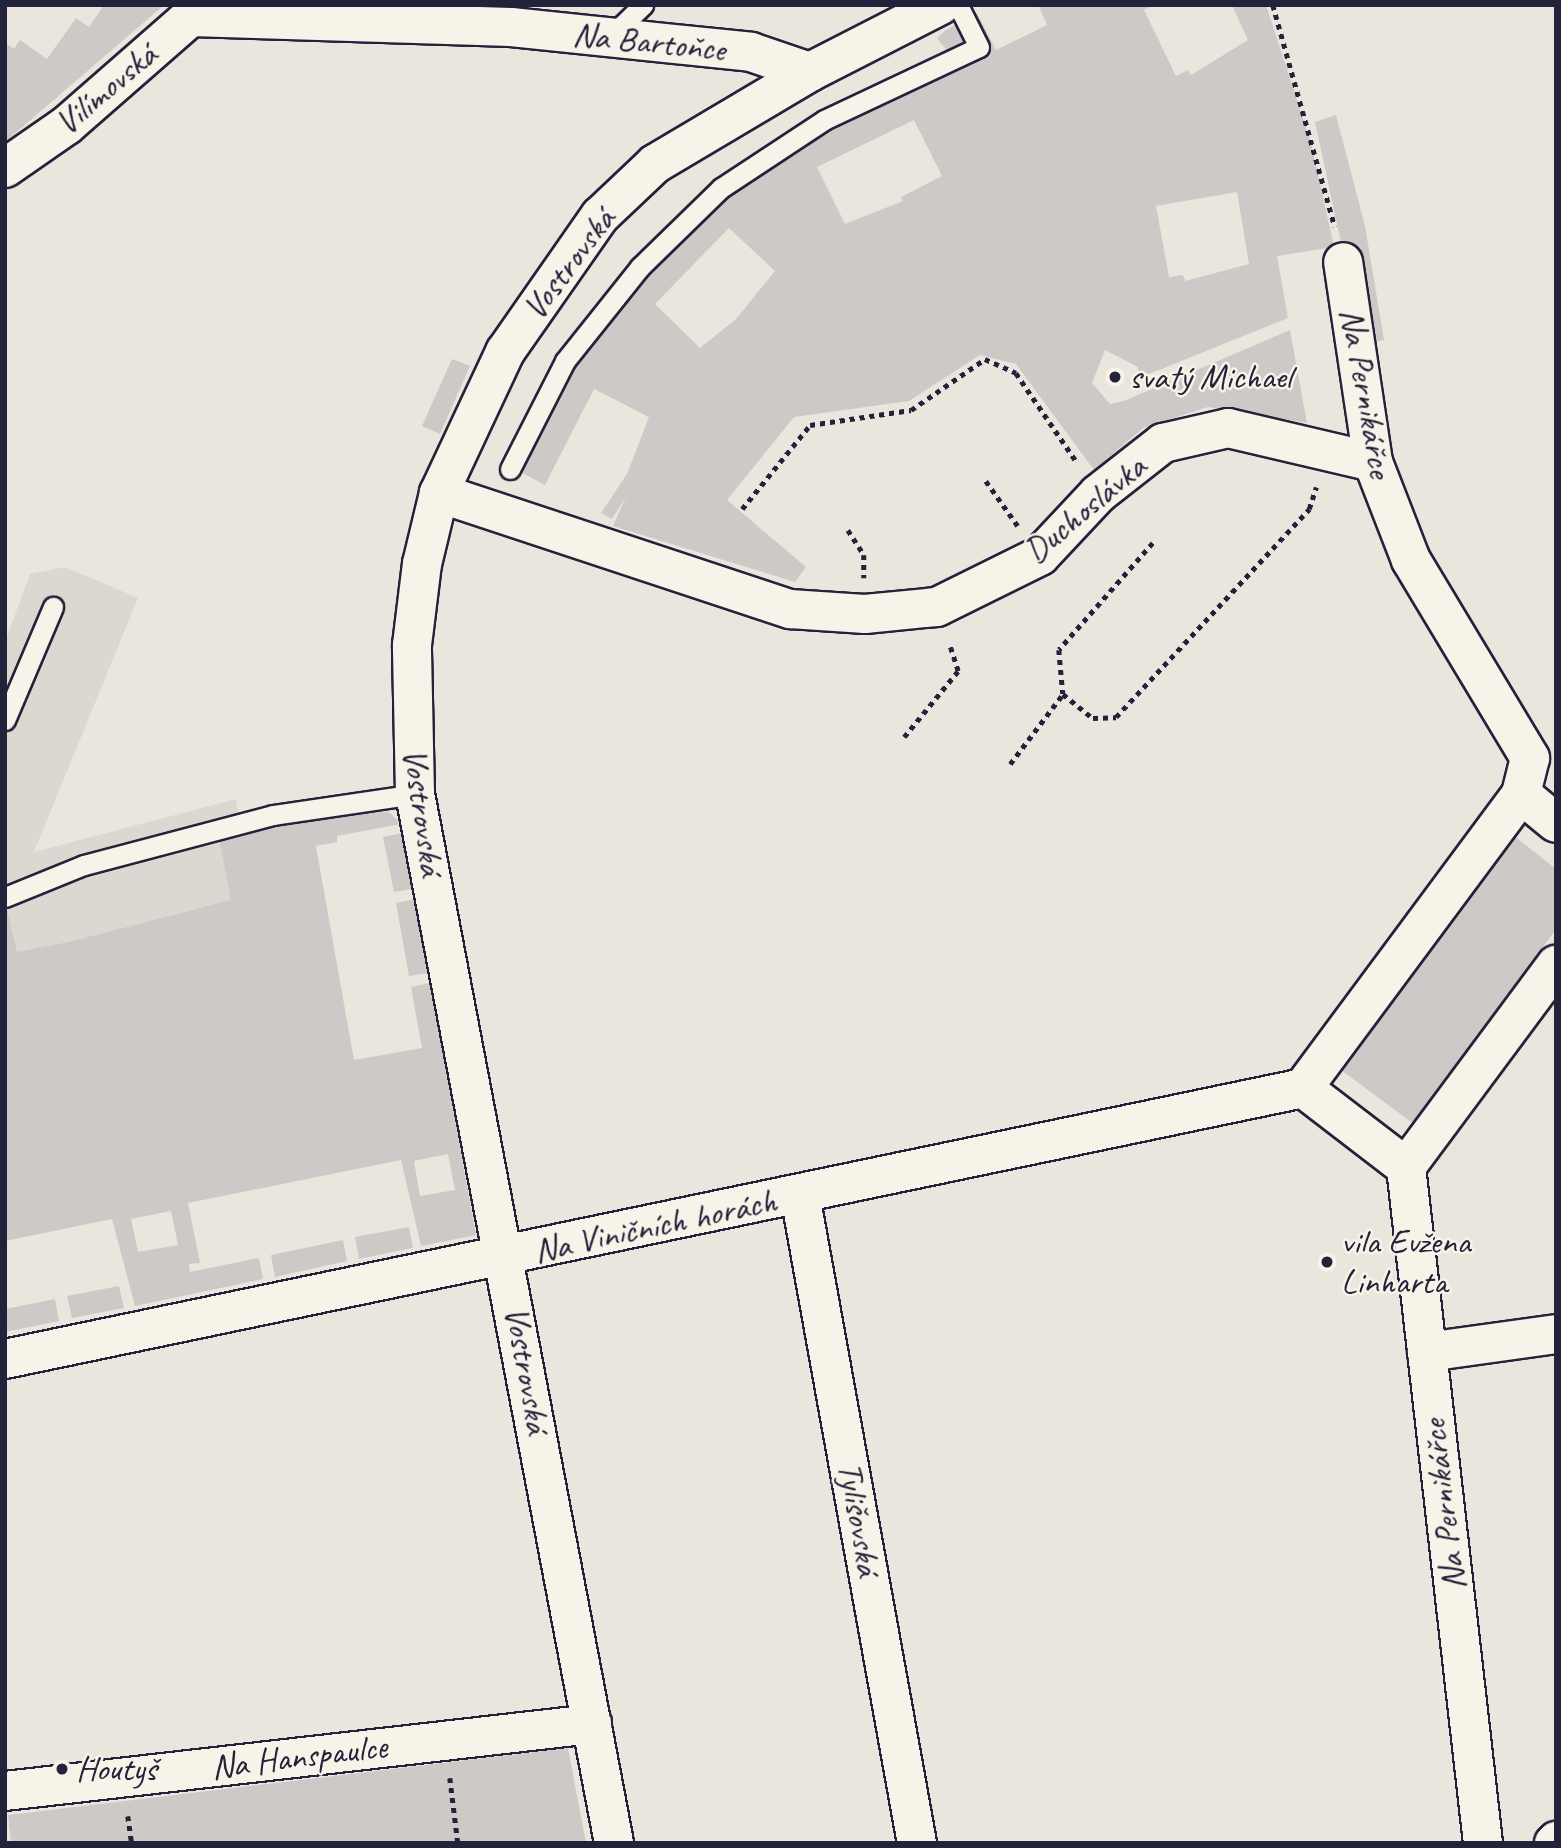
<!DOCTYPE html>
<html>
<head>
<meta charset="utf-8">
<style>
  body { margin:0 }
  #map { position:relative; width:1561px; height:1848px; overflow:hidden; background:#eae6de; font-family:Caveat,sans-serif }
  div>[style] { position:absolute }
  .built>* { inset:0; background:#dbd8d2 }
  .green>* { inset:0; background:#cdc9c6 }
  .path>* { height:4.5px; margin-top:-2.25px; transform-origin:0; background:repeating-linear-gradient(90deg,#22223b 0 5px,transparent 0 10px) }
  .roads { filter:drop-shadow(2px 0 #22223b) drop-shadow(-2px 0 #22223b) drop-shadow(0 2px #22223b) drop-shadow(0 -2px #22223b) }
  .service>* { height:19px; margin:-9.5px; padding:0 9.5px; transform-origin:9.5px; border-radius:9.5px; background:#f7f3e8 }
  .minor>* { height:38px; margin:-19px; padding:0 19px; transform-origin:19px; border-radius:19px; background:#f7f3e8 }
  .dots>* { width:19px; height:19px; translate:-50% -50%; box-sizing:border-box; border:4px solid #f7f3e8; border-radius:50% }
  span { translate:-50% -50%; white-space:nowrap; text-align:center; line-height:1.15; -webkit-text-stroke:5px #f7f3e8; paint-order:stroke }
  .street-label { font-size:35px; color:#22223b }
  .poi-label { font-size:35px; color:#22223b }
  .left { translate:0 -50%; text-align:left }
  .frame { position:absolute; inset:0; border:7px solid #22223b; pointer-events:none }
</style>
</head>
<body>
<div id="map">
  <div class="built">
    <div style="clip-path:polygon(65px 567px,138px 598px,34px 852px,236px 799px,255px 917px,5px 974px,5px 642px,30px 574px)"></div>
  </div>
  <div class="green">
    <div style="clip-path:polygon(104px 5px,164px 5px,5px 142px,5px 43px,14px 49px,20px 40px,47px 59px,76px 18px,89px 27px)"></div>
    <div style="clip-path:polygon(evenodd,1038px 5px,1153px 5px,1144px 10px,1176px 76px,1188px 70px,1191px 75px,1248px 40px,1232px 5px,1266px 5px,1311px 143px,1334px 247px,1277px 256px,1288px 318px,1139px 378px,1138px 367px,1105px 350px,1092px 383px,1110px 404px,1124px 401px,1290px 330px,1307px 423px,1208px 407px,1143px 428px,1094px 470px,1016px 364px,980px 355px,909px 401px,794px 417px,727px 500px,806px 567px,795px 582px,613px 526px,626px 497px,612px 519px,601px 513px,627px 474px,649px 417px,594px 389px,545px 485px,509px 466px,552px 380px,700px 200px,950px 54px,937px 38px,946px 30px,977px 13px,996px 50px,1047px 25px,1038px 5px,914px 120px,942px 176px,901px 197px,903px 201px,845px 224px,817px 167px,914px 120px,1038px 5px,1237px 192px,1249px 264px,1185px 281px,1183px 275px,1169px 277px,1156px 206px,1237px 192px,1038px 5px,729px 228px,775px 271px,736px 319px,700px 348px,655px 304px,729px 228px)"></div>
    <div style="clip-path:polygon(1336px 115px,1365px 226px,1384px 340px,1363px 344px,1315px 122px)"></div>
    <div style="clip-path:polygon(452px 359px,470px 366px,440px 434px,422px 426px)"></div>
    <div style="clip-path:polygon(evenodd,389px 812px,401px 824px,337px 836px,337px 842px,316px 846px,354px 1060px,422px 1048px,411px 987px,430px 983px,476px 1235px,421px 1246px,401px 1160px,188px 1203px,200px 1263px,189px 1264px,190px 1272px,259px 1258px,263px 1279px,135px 1306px,112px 1219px,5px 1241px,5px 901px,17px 952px,69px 942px,231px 900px,218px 833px,309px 814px,389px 812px,448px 1154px,455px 1190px,420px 1196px,414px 1161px,448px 1154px,389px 812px,171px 1211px,178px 1245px,138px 1252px,131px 1219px,171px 1211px)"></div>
    <div style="clip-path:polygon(403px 833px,413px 889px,394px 892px,383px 837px)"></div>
    <div style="clip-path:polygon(1513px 835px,1556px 869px,1556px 929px,1414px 1124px,1341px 1070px)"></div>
    <div style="clip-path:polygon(415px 899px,428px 973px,409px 976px,396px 903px)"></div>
    <div style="clip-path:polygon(409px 1227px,413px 1248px,359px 1259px,355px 1237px)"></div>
    <div style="clip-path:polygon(343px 1240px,347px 1261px,275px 1277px,271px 1255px)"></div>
    <div style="clip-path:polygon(119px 1286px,124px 1308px,72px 1318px,67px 1296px)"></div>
    <div style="clip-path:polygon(55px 1299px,59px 1321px,5px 1332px,5px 1309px)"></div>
    <div style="clip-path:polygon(568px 1748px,586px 1843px,11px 1843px,8px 1815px)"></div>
  </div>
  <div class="path">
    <div style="left:1273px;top:5px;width:230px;rotate:74.4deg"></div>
    <div style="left:986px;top:481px;width:55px;rotate:54.6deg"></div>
    <div style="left:742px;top:509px;width:108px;rotate:-51deg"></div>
    <div style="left:810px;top:425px;width:102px;rotate:-8.4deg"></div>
    <div style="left:911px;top:410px;width:90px;rotate:-34.6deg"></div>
    <div style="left:985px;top:359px;width:34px;rotate:24deg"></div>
    <div style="left:1016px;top:373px;width:107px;rotate:55.7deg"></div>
    <div style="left:848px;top:530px;width:30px;rotate:57deg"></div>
    <div style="left:864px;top:555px;width:23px;rotate:90deg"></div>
    <div style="left:1153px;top:543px;width:142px;rotate:131.3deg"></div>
    <div style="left:1059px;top:650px;width:44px;rotate:84.8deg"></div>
    <div style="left:1063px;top:694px;width:38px;rotate:39deg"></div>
    <div style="left:1093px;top:718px;width:23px;rotate:-2deg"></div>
    <div style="left:1116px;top:717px;width:284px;rotate:-47.1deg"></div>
    <div style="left:1309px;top:509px;width:23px;rotate:-72deg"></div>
    <div style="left:904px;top:737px;width:85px;rotate:-50.7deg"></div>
    <div style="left:958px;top:671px;width:28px;rotate:-108deg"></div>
    <div style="left:1010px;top:764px;width:88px;rotate:-52.9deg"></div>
    <div style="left:450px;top:1778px;width:65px;rotate:83deg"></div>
    <div style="left:128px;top:1816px;width:27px;rotate:82deg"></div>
  </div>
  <div class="roads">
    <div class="service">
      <div style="left:611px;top:36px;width:45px;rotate:-44.1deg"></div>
      <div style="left:510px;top:469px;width:121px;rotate:-63deg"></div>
      <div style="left:565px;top:361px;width:120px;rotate:-51.4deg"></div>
      <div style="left:640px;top:267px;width:113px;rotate:-44.3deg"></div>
      <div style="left:721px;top:188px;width:123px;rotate:-33.4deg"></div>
      <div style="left:824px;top:120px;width:171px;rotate:-25.2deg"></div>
      <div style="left:979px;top:47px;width:47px;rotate:-116.6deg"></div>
      <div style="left:5px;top:720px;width:123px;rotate:-67deg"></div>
      <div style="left:5px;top:897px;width:85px;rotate:-22.1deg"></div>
      <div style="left:84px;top:865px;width:196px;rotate:-14.8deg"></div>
      <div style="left:273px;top:815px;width:144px;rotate:-8.4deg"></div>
    </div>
    <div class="minor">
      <div style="left:191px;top:17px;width:320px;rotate:1.8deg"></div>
      <div style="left:511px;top:27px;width:241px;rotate:5.9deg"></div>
      <div style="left:751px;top:52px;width:62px;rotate:18.7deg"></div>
      <div style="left:5px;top:168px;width:75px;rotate:-34.7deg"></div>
      <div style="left:67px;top:125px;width:182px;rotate:-41.2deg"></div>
      <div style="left:439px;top:493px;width:370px;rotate:18.3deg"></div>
      <div style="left:790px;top:609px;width:75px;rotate:3.8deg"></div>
      <div style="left:865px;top:614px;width:72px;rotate:-5.6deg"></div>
      <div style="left:937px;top:607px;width:115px;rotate:-26.3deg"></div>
      <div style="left:1040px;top:556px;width:85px;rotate:-46.9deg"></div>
      <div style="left:1098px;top:494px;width:83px;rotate:-38.1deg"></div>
      <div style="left:1163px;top:443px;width:67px;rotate:-13deg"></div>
      <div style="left:1228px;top:428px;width:149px;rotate:13.2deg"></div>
      <div style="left:1521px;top:794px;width:45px;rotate:39.6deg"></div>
      <div style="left:1303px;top:1088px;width:366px;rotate:-53.4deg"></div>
      <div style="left:1521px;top:794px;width:37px;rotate:-76deg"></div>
      <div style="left:1530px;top:758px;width:231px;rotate:-121deg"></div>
      <div style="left:1411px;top:560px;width:105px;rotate:-111.2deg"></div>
      <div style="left:1373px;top:462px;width:202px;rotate:-98.5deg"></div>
      <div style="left:1303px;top:1088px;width:130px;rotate:37.5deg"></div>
      <div style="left:800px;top:1195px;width:658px;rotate:79.77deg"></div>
      <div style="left:1427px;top:1352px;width:130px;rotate:-7.9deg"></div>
      <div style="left:5px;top:1359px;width:1326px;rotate:-11.79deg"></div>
      <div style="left:5px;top:1791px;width:591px;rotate:-6.51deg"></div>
      <div style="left:614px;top:1843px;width:1068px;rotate:-100.74deg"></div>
      <div style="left:415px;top:794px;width:149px;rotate:-91.2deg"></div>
      <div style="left:412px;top:645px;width:82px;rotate:-83deg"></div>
      <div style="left:422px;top:564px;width:73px;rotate:-76.5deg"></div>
      <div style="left:439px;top:493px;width:156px;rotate:-64.9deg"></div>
      <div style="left:505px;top:352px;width:166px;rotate:-55.1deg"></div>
      <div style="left:600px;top:216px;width:76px;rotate:-43.4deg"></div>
      <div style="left:655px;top:164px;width:180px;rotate:-30.7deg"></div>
      <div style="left:810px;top:72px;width:147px;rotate:-27.1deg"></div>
      <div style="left:1483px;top:1843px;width:680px;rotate:-96.5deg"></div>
      <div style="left:1406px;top:1167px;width:252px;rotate:-53.4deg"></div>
      <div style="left:1554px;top:1843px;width:3px;rotate:-45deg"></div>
    </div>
  </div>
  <div class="dots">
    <div style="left:1115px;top:377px;background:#22223b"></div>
    <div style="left:1327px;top:1262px;background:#22223b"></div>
    <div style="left:62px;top:1769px;background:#22223b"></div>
  </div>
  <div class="street-label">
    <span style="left:649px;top:42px;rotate:6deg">Na Bartoňce</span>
    <span style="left:106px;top:89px;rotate:-40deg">Vilímovská</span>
    <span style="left:569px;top:264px;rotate:-53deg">Vostrovská</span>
    <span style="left:1366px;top:393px;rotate:80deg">Na Pernikářce</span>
    <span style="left:1085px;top:509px;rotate:-40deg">Duchoslávka</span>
    <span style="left:423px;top:812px;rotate:82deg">Vostrovská</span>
    <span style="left:655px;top:1226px;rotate:-12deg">Na Viničních horách</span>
    <span style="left:527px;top:1370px;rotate:80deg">Vostrovská</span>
    <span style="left:1444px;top:1505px;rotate:-97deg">Na Pernikářce</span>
    <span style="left:859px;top:1519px;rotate:80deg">Tylišovská</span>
    <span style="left:299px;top:1757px;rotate:-7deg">Na Hanspaulce</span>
  </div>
  <div class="poi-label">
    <span class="left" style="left:1129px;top:377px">svatý Michael</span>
    <span class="left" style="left:1341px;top:1262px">vila Evžena<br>Linharta</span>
    <span class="left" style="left:76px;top:1769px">Houtyš</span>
  </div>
  <div class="frame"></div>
</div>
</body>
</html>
